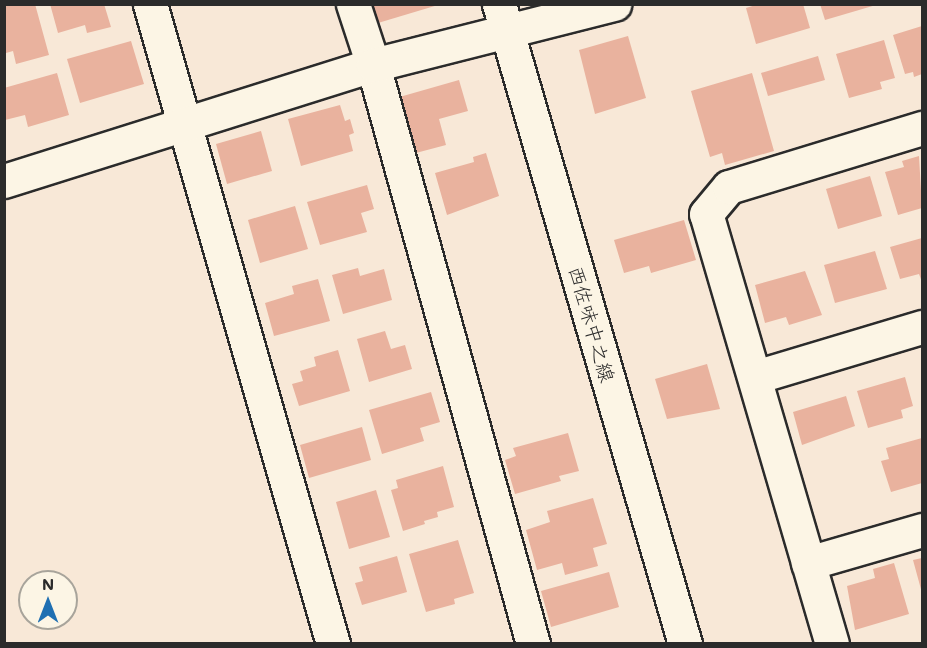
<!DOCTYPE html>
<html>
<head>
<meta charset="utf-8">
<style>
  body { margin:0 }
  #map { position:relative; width:927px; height:648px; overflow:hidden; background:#f8e8d7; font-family:Mali,"Klee One",sans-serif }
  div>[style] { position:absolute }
  .building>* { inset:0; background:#e9b29e }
  .roads { filter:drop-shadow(2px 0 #2b2b2b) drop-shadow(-2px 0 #2b2b2b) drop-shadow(0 2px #2b2b2b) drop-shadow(0 -2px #2b2b2b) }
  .minor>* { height:33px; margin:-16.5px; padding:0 16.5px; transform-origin:16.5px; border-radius:16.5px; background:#fcf5e5 }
  .secondary>* { height:33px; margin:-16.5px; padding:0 16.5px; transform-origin:16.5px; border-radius:16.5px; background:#fcf5e5 }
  span { translate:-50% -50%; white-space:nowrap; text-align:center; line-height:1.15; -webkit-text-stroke:4.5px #fcf5e5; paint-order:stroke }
  .street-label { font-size:20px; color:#2b2b2b }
  .frame { position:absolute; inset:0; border:6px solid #2b2b2b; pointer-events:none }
  .north { position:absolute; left:18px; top:570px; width:60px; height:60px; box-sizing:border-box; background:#fcf5e5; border:2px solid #a8a49b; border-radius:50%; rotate:0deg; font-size:16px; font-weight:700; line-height:24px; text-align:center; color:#2b2b2b }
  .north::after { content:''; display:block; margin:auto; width:21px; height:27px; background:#1f6fb2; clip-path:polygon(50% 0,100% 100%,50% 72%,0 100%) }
</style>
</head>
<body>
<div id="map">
  <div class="building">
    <div style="clip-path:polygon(4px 4px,35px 4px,49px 55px,16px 64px,13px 51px,6px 53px)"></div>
    <div style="clip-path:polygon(50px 4px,104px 4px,111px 27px,87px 33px,85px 25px,58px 33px)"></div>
    <div style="clip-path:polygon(372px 4px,438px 4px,438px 5px,378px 23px)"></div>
    <div style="clip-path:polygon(759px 4px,803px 4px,810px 28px,756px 44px,746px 8px)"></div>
    <div style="clip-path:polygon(820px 4px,876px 4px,876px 5px,825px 20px)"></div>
    <div style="clip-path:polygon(922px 26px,922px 74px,914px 77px,913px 72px,905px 74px,893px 35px)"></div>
    <div style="clip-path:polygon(628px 36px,646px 98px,595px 114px,579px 50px)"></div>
    <div style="clip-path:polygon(884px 40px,895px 78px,880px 82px,882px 89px,849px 98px,836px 54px)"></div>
    <div style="clip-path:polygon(131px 41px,144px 84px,80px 103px,67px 59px)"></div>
    <div style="clip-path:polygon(818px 56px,825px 80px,768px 96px,761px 73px)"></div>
    <div style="clip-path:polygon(57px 73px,69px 115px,28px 127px,25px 115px,5px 120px,4px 88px)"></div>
    <div style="clip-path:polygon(752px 73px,774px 151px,725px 165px,722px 153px,710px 157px,691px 91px)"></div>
    <div style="clip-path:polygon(459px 80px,468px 111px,439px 119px,446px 145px,412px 154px,396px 98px)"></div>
    <div style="clip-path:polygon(340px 105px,345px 121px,350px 119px,354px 133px,349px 135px,353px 151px,301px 166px,288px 119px)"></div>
    <div style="clip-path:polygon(261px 131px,272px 171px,227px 184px,216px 144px)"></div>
    <div style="clip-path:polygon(486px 153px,499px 196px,447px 215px,435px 173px,474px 162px,473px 157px)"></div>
    <div style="clip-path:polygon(919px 156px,922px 208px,898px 215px,885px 172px,904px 167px,902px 161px)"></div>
    <div style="clip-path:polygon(870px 176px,882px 216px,838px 229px,826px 189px)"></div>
    <div style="clip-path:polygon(367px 185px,374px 209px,361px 213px,367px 232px,320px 245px,307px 202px)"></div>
    <div style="clip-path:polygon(295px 206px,308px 249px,260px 263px,248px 220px)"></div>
    <div style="clip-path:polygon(684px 220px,696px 260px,651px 273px,649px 266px,624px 273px,614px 240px)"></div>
    <div style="clip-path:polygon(922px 238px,922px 282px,919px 274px,900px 279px,890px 247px)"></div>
    <div style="clip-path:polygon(875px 251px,887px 289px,835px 303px,824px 265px)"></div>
    <div style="clip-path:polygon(358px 268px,360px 276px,384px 269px,392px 300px,343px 314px,332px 275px)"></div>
    <div style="clip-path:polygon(805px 271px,822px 315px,789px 325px,786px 317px,765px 323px,755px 285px)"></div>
    <div style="clip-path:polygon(318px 279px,330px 321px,274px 336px,265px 303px,294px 294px,292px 286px)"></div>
    <div style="clip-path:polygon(385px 331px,391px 349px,405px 345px,412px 369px,369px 382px,357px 339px)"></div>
    <div style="clip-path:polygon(338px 350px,350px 391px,299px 406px,292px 384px,303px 381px,300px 371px,316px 366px,314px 357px)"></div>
    <div style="clip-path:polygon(707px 364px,720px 409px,667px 419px,655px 379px)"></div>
    <div style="clip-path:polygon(905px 377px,913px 406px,901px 410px,903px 418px,868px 428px,857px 391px)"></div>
    <div style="clip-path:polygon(431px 392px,440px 422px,420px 428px,424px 441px,382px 454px,369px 410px)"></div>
    <div style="clip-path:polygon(846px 396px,855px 426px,802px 445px,793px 412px)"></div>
    <div style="clip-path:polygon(362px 427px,371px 460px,309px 478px,300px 445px)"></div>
    <div style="clip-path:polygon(568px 433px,579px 471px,559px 476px,561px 481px,515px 494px,505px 460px,516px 456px,513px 448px)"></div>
    <div style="clip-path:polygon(922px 438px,922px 483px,891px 492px,881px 461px,889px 459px,886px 448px)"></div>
    <div style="clip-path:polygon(443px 466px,454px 507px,437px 512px,438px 517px,424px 521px,425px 524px,403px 531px,391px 490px,398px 488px,396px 480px)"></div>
    <div style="clip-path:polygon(376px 490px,390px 537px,349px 549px,336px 502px)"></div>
    <div style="clip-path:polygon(593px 498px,607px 544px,593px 548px,598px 566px,565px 575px,562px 563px,537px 570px,526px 530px,550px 522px,547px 511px)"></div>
    <div style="clip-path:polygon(458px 540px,474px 593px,454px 599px,455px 604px,426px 612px,409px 554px)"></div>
    <div style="clip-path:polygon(397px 556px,407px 592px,362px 605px,355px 583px,363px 581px,359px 567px)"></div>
    <div style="clip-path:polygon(922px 558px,922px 593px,913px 560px)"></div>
    <div style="clip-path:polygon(894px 563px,909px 614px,855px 630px,847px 586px,875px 578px,873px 569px)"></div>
    <div style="clip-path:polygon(609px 572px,619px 607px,551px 627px,541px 591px)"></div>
  </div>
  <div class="roads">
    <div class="minor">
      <div style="left:150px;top:4px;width:666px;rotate:74.04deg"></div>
      <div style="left:353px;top:4px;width:64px;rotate:71.8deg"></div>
      <div style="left:373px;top:65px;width:601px;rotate:74.55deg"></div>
      <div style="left:4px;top:181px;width:387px;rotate:-17.5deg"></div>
      <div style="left:373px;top:65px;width:249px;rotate:-14.2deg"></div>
      <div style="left:755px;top:377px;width:174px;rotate:-16.7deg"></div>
      <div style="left:808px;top:563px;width:119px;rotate:-16.1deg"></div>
      <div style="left:832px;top:644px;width:448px;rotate:-106.3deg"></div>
      <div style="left:706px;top:214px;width:35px;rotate:-50deg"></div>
      <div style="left:729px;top:187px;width:202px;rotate:-17deg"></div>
    </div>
    <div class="secondary">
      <div style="left:499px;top:4px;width:666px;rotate:73.79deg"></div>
    </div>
  </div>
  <div class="street-label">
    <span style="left:592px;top:324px;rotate:74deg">西佐味中之線</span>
  </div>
  <div class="frame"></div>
  <div class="north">N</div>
</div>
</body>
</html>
